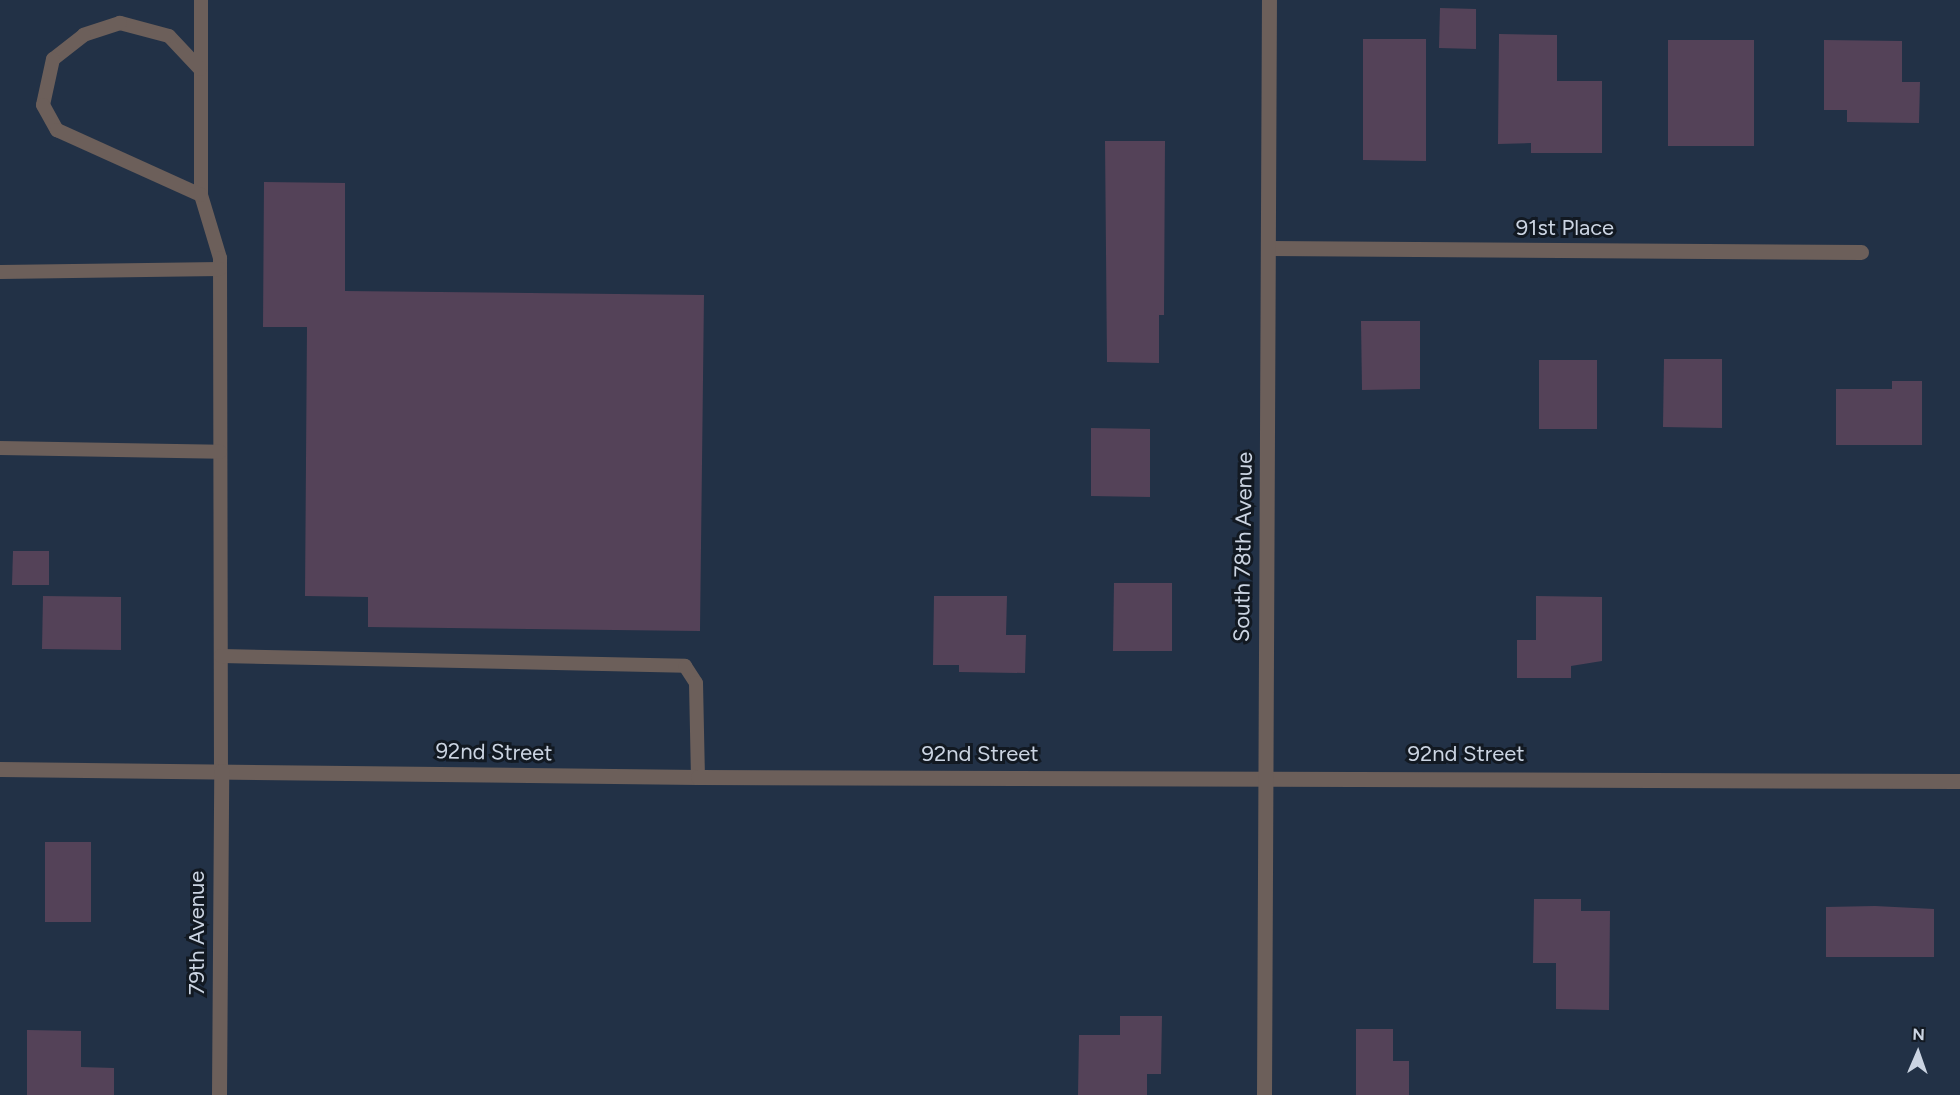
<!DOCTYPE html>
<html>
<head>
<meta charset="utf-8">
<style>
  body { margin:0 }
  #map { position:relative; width:1960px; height:1095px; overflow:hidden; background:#223146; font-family:Figtree,sans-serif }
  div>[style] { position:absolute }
  .building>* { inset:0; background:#544258 }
  .service>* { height:14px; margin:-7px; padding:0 7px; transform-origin:7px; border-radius:7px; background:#6c5f5a }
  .minor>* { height:15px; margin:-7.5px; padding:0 7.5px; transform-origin:7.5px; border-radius:7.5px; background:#6c5f5a }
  span { translate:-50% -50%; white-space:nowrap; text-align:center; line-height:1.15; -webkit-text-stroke:6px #121922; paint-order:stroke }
  .street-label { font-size:22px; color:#cbd4e2 }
  .north { position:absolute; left:1888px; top:1023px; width:60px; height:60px; -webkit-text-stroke:4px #121922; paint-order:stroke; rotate:2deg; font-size:16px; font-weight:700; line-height:24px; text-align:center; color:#cbd4e2 }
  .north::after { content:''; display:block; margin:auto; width:21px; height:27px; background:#cbd4e2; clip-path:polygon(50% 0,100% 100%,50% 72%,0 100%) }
</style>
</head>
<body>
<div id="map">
  <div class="building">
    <div style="clip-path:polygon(1440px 8px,1476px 9px,1476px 49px,1439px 48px)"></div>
    <div style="clip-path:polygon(1499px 34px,1557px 35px,1557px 81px,1602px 81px,1602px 153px,1531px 153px,1531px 143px,1498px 144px)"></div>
    <div style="clip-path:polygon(1363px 39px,1426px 39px,1426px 161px,1363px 160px)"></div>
    <div style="clip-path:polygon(1668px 40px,1754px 40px,1754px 146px,1668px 146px)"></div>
    <div style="clip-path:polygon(1824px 40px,1902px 41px,1902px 82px,1920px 82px,1919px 123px,1847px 122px,1847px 110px,1824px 110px)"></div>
    <div style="clip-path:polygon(1105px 141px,1165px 141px,1164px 315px,1159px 315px,1159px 363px,1107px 362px)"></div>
    <div style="clip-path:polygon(264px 182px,345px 183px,345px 291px,704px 295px,700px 631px,368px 627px,368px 597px,305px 596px,307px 327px,263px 327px)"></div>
    <div style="clip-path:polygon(1361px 321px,1420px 321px,1420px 389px,1362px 390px)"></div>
    <div style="clip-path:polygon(1664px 359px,1722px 359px,1722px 428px,1663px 427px)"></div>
    <div style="clip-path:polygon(1539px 360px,1597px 360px,1597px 429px,1539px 429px)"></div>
    <div style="clip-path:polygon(1892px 381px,1922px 381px,1922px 445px,1836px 445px,1836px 389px,1892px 389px)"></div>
    <div style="clip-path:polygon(1091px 428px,1150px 429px,1150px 497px,1091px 496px)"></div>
    <div style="clip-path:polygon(13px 551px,49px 551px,49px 585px,12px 585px)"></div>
    <div style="clip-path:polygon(1114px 583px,1172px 583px,1172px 651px,1113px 651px)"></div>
    <div style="clip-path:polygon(43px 596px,121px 597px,121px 650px,42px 649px)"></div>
    <div style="clip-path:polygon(934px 596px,1007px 596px,1006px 635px,1026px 635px,1025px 673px,959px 672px,959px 665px,933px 665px)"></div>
    <div style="clip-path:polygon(1536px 596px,1602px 597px,1602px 661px,1571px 666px,1571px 678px,1517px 678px,1517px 640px,1536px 640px)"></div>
    <div style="clip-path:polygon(45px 842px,91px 842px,91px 922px,45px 922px)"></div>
    <div style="clip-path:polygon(1534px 899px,1581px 899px,1581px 911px,1610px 911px,1609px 1010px,1556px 1009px,1556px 963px,1533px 963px)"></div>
    <div style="clip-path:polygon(1875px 906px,1934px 909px,1934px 957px,1826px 957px,1826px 907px)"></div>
    <div style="clip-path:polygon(1120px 1016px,1162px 1016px,1161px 1074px,1147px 1074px,1147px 1095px,1078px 1095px,1079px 1035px,1120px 1035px)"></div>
    <div style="clip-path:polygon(1356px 1029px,1393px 1029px,1393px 1061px,1409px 1061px,1409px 1095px,1356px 1095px)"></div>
    <div style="clip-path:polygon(27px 1030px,81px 1031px,81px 1067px,114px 1068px,114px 1095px,27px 1095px)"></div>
  </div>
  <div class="service">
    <div style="left:201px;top:0;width:195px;rotate:90deg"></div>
    <div style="left:201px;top:195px;width:66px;rotate:73.2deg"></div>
    <div style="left:220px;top:258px;width:513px;rotate:89.89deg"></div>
    <div style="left:200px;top:69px;width:45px;rotate:-133.2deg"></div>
    <div style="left:169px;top:36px;width:51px;rotate:-165.1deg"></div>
    <div style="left:120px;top:23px;width:38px;rotate:162deg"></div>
    <div style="left:84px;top:35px;width:39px;rotate:142deg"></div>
    <div style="left:53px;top:59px;width:47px;rotate:102.3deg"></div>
    <div style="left:43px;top:105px;width:29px;rotate:61deg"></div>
    <div style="left:57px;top:130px;width:158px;rotate:24.3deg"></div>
    <div style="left:0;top:272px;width:220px;rotate:-0.8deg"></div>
    <div style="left:0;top:448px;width:220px;rotate:1deg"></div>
    <div style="left:221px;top:656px;width:464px;rotate:1.2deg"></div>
    <div style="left:685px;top:666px;width:20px;rotate:57deg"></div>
    <div style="left:696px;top:683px;width:94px;rotate:88.8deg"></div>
  </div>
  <div class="minor">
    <div style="left:1269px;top:248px;width:592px;rotate:0.39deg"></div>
    <div style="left:0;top:769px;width:698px;rotate:0.66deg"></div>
    <div style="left:698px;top:777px;width:1262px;rotate:0.18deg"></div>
    <div style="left:219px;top:1095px;width:324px;rotate:-89.6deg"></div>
    <div style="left:1264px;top:1095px;width:1095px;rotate:-89.74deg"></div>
  </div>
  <div class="street-label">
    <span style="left:1565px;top:228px">91st Place</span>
    <span style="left:1243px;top:547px;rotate:-89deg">South 78th Avenue</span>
    <span style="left:494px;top:752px;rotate:1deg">92nd Street</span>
    <span style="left:980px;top:754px">92nd Street</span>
    <span style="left:1466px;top:754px">92nd Street</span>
    <span style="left:197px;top:933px;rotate:-90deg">79th Avenue</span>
  </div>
  <div class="north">N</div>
</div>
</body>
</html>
